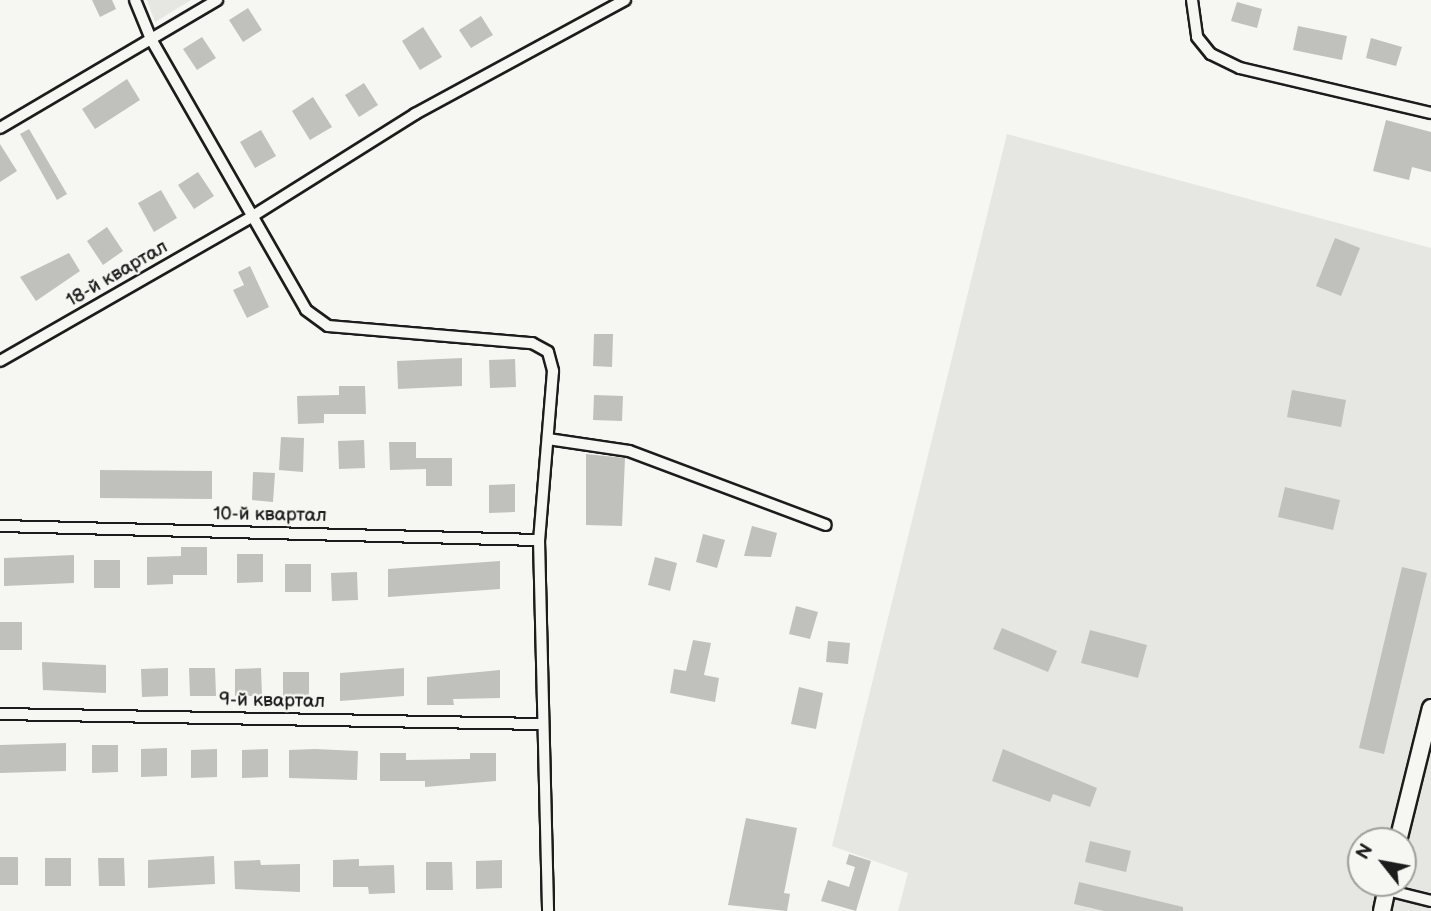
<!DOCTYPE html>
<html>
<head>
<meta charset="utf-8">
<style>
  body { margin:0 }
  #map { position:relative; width:1431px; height:911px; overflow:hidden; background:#f6f6f2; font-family:"Balsamiq Sans",sans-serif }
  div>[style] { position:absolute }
  .built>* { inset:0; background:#e6e6e2 }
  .building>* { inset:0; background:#c0c0bd }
  .roads { filter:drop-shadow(2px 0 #1c1c1c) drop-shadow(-2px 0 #1c1c1c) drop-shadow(0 2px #1c1c1c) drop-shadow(0 -2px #1c1c1c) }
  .street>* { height:10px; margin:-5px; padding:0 5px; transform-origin:5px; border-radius:5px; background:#f6f6f2 }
  .secondary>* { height:16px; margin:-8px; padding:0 8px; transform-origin:8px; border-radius:8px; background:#f6f6f2 }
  span { translate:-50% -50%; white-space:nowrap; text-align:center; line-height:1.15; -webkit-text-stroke:5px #f6f6f2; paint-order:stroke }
  .street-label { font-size:19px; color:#1c1c1c }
  .north { position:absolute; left:1347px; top:827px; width:70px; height:70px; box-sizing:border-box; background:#f6f6f2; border:2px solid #9f9f9c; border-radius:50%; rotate:301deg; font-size:19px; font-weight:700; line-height:28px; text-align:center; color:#1c1c1c }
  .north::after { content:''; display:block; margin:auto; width:24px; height:32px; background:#1c1c1c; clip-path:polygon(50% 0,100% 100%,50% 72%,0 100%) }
</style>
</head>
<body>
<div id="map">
  <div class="built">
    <div style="clip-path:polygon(147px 0,191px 0,155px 22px)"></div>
    <div style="clip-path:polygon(evenodd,1007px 134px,1431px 248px,1431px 911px,898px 911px,908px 873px,832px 846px,1007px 134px,1361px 841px,1403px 841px,1403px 883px,1361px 883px,1361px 841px)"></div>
  </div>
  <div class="building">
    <div style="clip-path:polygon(92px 0,112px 0,116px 9px,100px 17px)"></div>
    <div style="clip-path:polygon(1237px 2px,1262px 9px,1257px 28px,1231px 21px)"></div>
    <div style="clip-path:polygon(248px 8px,262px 30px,243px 42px,229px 20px)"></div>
    <div style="clip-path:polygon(481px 16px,493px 35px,471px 48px,459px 30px)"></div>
    <div style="clip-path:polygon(1298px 26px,1347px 36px,1342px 60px,1293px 50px)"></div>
    <div style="clip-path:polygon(423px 27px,442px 57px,420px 70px,402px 41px)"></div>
    <div style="clip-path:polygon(202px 37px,216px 58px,197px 70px,183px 49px)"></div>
    <div style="clip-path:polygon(1371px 38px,1402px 47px,1396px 66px,1366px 58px)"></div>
    <div style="clip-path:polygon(127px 79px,140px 100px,95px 129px,82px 109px)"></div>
    <div style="clip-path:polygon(364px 83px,378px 105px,359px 117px,345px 95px)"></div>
    <div style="clip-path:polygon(313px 97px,332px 127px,310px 140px,292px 111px)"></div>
    <div style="clip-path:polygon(1386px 120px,1431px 132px,1431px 172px,1412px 167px,1409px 180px,1373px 171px)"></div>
    <div style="clip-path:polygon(29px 129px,67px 194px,57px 200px,20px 134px)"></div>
    <div style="clip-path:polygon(261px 130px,276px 156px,255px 168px,240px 142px)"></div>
    <div style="clip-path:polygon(0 144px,17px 171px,0 182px)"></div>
    <div style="clip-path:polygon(198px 172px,214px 196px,194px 209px,178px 185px)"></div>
    <div style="clip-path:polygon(161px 190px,177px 218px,154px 232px,138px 203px)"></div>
    <div style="clip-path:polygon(107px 227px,123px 251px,103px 265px,87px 241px)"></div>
    <div style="clip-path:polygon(1335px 238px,1360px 248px,1341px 296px,1316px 286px)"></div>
    <div style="clip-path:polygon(69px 253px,80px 271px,36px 301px,20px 277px)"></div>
    <div style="clip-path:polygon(250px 266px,269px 307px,247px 318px,233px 290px,244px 285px,238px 272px)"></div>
    <div style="clip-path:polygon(594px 334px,613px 334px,612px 367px,593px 366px)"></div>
    <div style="clip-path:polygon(462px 358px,462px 386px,398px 389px,397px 361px)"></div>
    <div style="clip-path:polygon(515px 359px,516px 387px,490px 388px,489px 360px)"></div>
    <div style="clip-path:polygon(339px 386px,365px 386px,366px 414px,324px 414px,324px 423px,298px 424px,297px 396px,339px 395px)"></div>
    <div style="clip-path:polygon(1292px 390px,1346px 400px,1341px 427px,1287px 417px)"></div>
    <div style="clip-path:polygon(594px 395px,623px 396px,622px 421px,593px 420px)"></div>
    <div style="clip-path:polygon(281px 437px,304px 438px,303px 472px,279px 470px)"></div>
    <div style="clip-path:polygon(364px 440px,365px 468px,339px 469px,338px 441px)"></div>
    <div style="clip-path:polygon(389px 442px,416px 442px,416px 458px,452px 458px,452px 486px,426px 486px,426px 469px,390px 470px)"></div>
    <div style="clip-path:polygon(586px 454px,625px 458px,622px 526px,586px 525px)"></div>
    <div style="clip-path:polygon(100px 470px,212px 471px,212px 499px,100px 498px)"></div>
    <div style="clip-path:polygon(253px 472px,275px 473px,273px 502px,252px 500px)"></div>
    <div style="clip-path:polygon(515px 484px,515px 512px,489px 513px,489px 485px)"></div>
    <div style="clip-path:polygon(1285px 487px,1340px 500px,1333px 530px,1278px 517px)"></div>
    <div style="clip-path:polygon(752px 526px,777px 533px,771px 557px,744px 556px)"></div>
    <div style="clip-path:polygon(703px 534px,725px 540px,717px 568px,696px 562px)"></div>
    <div style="clip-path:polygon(181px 547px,207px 547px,207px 575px,173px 575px,173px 584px,147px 585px,147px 557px,181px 556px)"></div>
    <div style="clip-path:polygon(237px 554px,263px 554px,263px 582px,237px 583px)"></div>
    <div style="clip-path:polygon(74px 555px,74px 583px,4px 586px,4px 558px)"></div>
    <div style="clip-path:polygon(655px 557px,677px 563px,670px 591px,648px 585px)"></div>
    <div style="clip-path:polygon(94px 560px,120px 560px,120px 588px,94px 588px)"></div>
    <div style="clip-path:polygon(500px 561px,500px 589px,388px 597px,388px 569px)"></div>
    <div style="clip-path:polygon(285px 564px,311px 564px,311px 592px,285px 592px)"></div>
    <div style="clip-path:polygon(1402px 567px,1427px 573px,1384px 754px,1359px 748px)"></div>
    <div style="clip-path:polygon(357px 572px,358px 600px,332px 601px,331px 573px)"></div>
    <div style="clip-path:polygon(796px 606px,818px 612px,810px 639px,789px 634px)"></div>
    <div style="clip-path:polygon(0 622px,22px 622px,22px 650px,0 650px)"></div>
    <div style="clip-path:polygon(1002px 628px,1057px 651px,1048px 672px,993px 649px)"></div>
    <div style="clip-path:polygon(1090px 630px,1147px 645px,1138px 678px,1081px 663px)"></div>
    <div style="clip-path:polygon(693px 640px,711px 643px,704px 675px,719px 678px,715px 702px,670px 693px,674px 669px,686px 671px)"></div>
    <div style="clip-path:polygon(828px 641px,850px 643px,848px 664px,826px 662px)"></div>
    <div style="clip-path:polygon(42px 662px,106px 665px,106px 693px,43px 690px)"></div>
    <div style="clip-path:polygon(168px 668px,168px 696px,142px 697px,141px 669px)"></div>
    <div style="clip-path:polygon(189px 668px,215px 668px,216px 696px,190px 696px)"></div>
    <div style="clip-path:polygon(261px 668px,262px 696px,235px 696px,235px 669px)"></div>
    <div style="clip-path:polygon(404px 668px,404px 696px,340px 701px,340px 673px)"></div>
    <div style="clip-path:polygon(500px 670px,500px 698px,453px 699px,454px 705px,427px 705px,427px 677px)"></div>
    <div style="clip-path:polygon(283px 672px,309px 672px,309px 700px,283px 700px)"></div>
    <div style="clip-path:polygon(799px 687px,823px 693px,816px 729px,791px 724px)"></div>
    <div style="clip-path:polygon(66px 743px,66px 771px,0 773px,0 745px)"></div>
    <div style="clip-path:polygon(92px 745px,118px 745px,118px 772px,92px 773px)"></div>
    <div style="clip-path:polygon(167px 748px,167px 776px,141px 777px,141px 749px)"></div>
    <div style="clip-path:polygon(217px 749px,217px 777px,191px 778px,191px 750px)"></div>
    <div style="clip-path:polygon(268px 749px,268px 777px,242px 778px,242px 750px)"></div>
    <div style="clip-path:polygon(315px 749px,358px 751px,357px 780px,289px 778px,289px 750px)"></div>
    <div style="clip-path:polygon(1003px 749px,1097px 788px,1090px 807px,1053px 794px,1050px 802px,992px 781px)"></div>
    <div style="clip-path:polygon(380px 753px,406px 753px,406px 760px,470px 759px,470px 753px,496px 753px,496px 781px,425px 787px,425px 781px,380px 781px)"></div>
    <div style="clip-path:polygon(746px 818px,797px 828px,784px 893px,790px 894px,787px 911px,728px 905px)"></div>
    <div style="clip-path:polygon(1090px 841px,1131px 851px,1126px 872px,1085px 862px)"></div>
    <div style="clip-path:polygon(849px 854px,871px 861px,856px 911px,821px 901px,828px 880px,849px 887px,855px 867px,846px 864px)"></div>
    <div style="clip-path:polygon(214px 856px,215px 884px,148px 888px,148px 860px)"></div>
    <div style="clip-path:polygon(0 857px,18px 857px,18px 885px,0 885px)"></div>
    <div style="clip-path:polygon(45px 858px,71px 858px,71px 886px,45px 886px)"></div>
    <div style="clip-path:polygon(98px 858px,124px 858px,125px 886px,99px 886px)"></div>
    <div style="clip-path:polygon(359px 859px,359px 866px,394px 865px,395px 893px,369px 894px,368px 887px,333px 887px,333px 860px)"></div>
    <div style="clip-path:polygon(260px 860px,261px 865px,300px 864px,300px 892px,235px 889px,234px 861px)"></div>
    <div style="clip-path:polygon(502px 860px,502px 888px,476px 889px,476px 861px)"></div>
    <div style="clip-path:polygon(426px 862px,452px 862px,453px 890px,426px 890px)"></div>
    <div style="clip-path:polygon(1079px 882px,1183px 907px,1183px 911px,1104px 911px,1074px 904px)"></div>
  </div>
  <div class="roads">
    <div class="street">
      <div style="left:135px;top:0;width:42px;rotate:67.7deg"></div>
      <div style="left:151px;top:39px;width:312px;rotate:60.2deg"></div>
      <div style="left:306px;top:310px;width:27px;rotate:36deg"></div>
      <div style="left:328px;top:326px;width:205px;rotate:4.8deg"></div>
      <div style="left:532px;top:343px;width:18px;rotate:29deg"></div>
      <div style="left:548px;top:352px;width:20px;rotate:75deg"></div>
      <div style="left:553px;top:371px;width:170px;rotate:94.7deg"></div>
      <div style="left:539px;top:540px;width:371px;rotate:88.6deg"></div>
      <div style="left:1192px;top:0;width:37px;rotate:82deg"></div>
      <div style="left:1197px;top:37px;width:22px;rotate:51deg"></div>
      <div style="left:1211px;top:54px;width:32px;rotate:26deg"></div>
      <div style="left:1240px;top:68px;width:196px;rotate:13.3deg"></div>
      <div style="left:0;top:128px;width:252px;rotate:-30.5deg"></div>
      <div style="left:0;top:361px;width:289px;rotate:-29.8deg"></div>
      <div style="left:251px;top:217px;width:194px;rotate:-32.1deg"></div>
      <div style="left:415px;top:114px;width:239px;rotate:-28.5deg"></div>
      <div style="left:548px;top:439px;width:82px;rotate:8.4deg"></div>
      <div style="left:629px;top:451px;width:210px;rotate:20.6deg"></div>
      <div style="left:0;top:526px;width:539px;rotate:1.49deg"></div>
      <div style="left:0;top:714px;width:543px;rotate:1.06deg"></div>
      <div style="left:1387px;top:890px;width:45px;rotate:14deg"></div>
    </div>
    <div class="secondary">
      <div style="left:1398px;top:841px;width:137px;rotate:-76.1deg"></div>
      <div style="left:1382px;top:911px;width:29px;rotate:-78deg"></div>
    </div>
  </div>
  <div class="street-label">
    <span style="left:117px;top:274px;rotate:-30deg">18-й квартал</span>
    <span style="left:270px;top:515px;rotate:1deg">10-й квартал</span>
    <span style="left:272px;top:701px;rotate:1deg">9-й квартал</span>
  </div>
  <div class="north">N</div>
</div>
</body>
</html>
